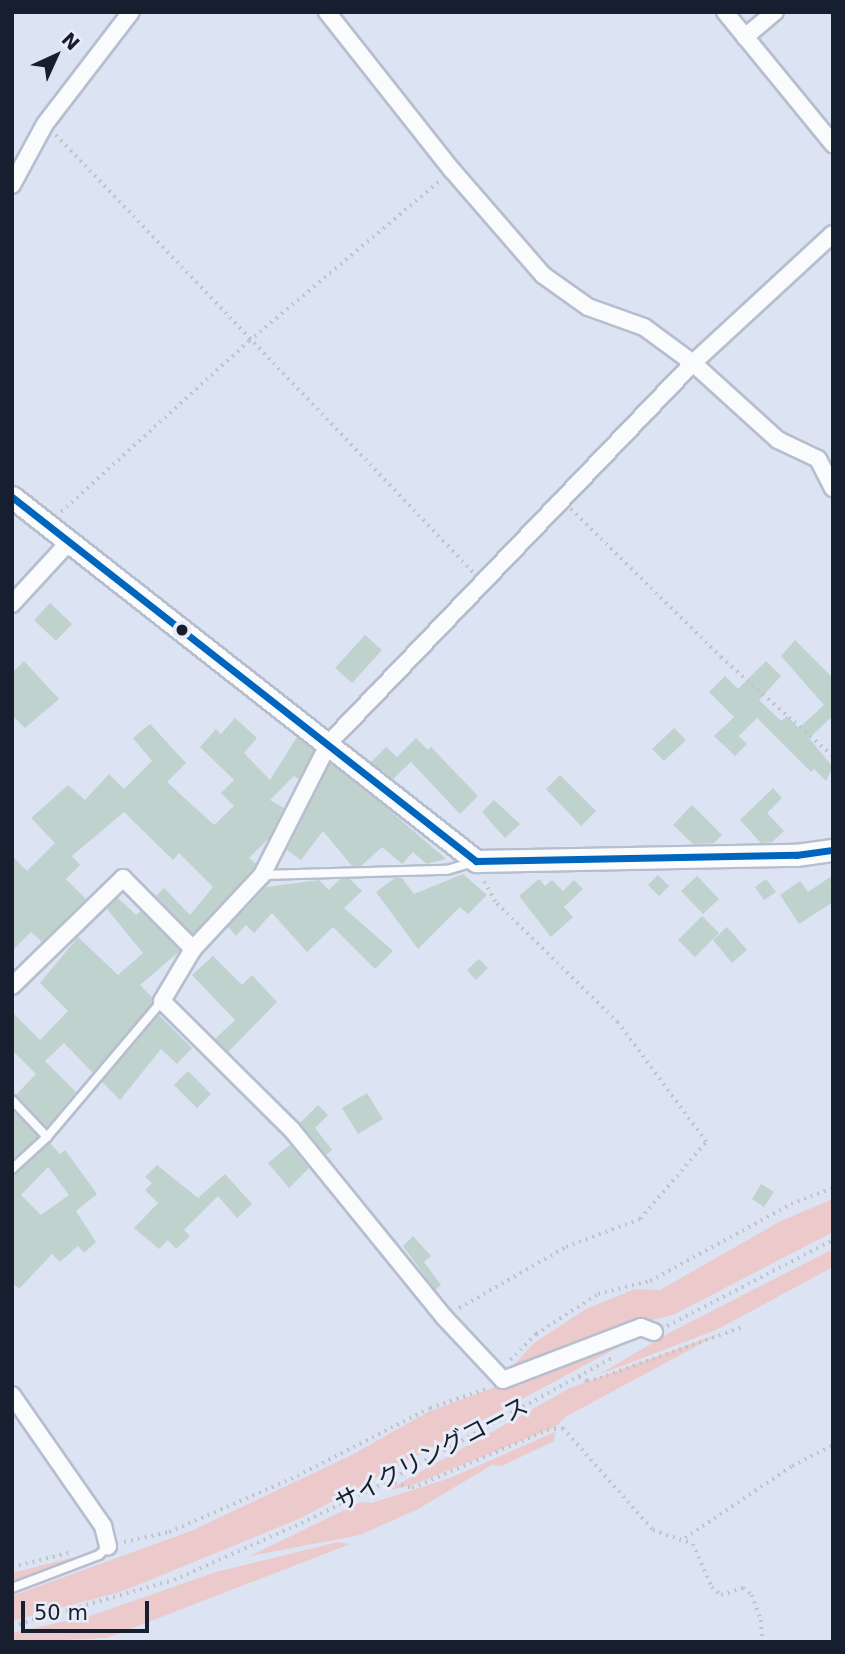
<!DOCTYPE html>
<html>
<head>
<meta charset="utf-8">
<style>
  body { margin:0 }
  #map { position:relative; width:845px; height:1654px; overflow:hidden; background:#dce3f3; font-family:"DejaVu Sans","Noto Sans JP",sans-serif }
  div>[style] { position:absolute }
  .green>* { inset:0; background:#ecc9ca }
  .building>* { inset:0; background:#c0d2cd }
  .path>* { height:3.5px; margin-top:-1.75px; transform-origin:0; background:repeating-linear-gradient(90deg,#c2c4cb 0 2px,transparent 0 7px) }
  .roads { filter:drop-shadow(2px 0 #b7bece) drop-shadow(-2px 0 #b7bece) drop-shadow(0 2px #b7bece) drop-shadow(0 -2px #b7bece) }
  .service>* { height:8px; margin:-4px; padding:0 4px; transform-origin:4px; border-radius:4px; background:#fafbfd }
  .minor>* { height:16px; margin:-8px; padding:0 8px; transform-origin:8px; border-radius:8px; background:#fafbfd }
  .tertiary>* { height:21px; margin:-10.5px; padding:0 10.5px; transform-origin:10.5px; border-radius:10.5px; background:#fafbfd }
  .bus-1>* { height:7px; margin:-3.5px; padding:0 3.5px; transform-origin:3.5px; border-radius:3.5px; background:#0065bd }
  .dots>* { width:19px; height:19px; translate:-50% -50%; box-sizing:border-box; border:4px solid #e8ecf6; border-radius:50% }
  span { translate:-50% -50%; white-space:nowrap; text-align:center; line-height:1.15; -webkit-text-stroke:6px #e8ecf6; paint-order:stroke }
  .street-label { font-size:24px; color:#171e2f }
  .frame { position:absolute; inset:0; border:14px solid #171e2f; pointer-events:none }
  .north { position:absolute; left:21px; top:21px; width:70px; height:70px; -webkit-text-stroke:5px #e8ecf6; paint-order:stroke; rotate:45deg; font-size:19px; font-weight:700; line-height:28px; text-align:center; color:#171e2f }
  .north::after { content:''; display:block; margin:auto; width:24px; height:32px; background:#171e2f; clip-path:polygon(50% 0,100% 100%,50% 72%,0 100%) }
  .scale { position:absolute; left:21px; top:1601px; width:128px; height:32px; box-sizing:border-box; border:4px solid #171e2f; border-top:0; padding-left:9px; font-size:21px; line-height:24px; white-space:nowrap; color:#171e2f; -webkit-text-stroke:5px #e8ecf6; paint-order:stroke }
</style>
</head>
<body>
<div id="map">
  <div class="green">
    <div style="clip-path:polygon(833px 1199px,833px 1232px,675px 1314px,584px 1339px,507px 1372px,534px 1343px,586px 1309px,635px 1289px,660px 1290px,781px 1221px)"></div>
    <div style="clip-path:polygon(833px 1249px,833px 1267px,716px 1330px,598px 1375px,671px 1332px)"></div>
    <div style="clip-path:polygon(721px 1333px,567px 1416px,555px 1427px,410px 1486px,388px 1490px,570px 1388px)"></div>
    <div style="clip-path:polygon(626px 1339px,626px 1343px,301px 1518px,123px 1591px,12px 1621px,12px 1596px,191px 1531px,350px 1456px,428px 1412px)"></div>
    <div style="clip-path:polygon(555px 1432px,554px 1441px,502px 1466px,492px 1465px,418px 1509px,360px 1535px,250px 1556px,361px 1502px,372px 1503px,450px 1478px)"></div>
    <div style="clip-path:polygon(338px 1542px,350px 1544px,107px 1638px,12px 1642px,12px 1633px,93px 1615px,216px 1572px)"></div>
    <div style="clip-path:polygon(87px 1554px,12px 1583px,12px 1573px)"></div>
  </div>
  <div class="building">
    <div style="clip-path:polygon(50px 603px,72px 624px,56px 641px,34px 620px)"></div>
    <div style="clip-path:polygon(365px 635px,382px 650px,352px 683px,335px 668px)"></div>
    <div style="clip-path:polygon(795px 640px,833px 678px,833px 716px,809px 738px,833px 767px,826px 781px,814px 769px,811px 772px,757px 718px,739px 736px,747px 744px,735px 756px,714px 736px,734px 717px,709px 692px,725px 676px,738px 689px,766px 661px,781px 676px,759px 700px,781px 721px,787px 716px,799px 728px,824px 705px,781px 656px)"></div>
    <div style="clip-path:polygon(24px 661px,59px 699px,25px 728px,12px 715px,12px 673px)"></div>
    <div style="clip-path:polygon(235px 718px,257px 738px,244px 753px,270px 780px,297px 737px,314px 750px,299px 779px,294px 776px,270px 800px,284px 808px,269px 838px,249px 858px,256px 864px,253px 869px,193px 934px,156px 896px,164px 888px,190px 915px,213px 887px,179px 853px,173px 860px,124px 812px,72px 856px,80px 865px,66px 879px,86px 899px,42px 942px,31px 932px,12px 951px,12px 856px,27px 871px,55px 843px,31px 818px,68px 785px,85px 800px,109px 774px,124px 789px,152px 761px,133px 738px,150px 724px,186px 763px,167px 782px,214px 825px,234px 806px,221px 793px,234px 780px,200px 747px,216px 729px,221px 734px)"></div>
    <div style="clip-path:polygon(674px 728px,686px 740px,664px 761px,652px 749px)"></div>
    <div style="clip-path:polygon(416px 738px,428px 750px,431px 747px,478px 796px,460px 814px,411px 762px,393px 779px,371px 762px,386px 747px,397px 757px)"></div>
    <div style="clip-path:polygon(330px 763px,381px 803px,446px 859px,427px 864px,413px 852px,402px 864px,382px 847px,361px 866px,352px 866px,323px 831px,301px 860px,287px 850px)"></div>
    <div style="clip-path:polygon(560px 775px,596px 811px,581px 826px,546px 789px)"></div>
    <div style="clip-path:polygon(773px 788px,782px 798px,767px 813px,784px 831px,772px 842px,761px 843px,740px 820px)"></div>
    <div style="clip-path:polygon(494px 800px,520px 824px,505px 838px,482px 812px)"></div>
    <div style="clip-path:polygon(692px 805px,722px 835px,714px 843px,693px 844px,673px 825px)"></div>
    <div style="clip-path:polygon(463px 874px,487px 895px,468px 914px,460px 907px,418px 949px,376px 892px,395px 878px,402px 878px,414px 894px)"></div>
    <div style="clip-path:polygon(658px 875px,669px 886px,659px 896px,648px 885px)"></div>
    <div style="clip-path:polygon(833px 875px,833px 902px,799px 924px,780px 895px,800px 881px,808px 892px)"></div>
    <div style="clip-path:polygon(697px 876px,719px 899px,703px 914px,681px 891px)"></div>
    <div style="clip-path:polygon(340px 879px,350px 879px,362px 891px,344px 908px,393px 951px,375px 969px,333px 927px,307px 952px,272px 913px,254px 933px,246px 925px,236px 936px,228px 927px,266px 887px,319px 880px,329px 890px)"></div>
    <div style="clip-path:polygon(539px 879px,545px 886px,552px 880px,563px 891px,574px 880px,583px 889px,564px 907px,573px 917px,551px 937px,519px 896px)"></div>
    <div style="clip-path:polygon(766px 879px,776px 892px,764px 900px,755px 887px)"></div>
    <div style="clip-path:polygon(118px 898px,136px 915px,141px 911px,180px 951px,140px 985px,152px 997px,152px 1003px,93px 1073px,64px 1043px,45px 1061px,76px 1092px,47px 1127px,16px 1095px,36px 1074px,12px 1050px,12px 1012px,40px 1040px,68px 1011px,40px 983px,78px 937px,118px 975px,143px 953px,107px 909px)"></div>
    <div style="clip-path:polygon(702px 916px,719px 933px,695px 957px,678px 940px)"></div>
    <div style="clip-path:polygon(727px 927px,747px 950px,732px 963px,713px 940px)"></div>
    <div style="clip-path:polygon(213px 956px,242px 985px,252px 975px,277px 1002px,228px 1052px,215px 1039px,235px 1020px,192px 975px)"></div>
    <div style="clip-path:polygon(479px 959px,488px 968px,476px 980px,467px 970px)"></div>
    <div style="clip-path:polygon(159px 1015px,192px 1048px,177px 1064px,161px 1049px,120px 1100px,102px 1082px)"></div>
    <div style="clip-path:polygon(188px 1071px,211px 1094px,197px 1108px,174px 1085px)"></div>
    <div style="clip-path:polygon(367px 1093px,383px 1119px,358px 1134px,342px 1108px)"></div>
    <div style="clip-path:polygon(318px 1105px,328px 1115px,315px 1128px,332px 1150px,326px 1155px,300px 1123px)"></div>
    <div style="clip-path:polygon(12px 1110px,38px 1137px,12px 1160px)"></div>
    <div style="clip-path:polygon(evenodd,50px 1143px,60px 1154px,65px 1150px,97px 1194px,76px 1211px,96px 1242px,84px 1253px,78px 1246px,60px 1262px,52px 1254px,19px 1289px,12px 1282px,12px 1175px,50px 1143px,48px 1167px,69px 1195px,41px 1215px,21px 1195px,48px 1167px)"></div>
    <div style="clip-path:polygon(290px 1145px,309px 1168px,289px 1188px,268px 1163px)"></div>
    <div style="clip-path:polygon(157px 1165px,198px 1198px,225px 1174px,252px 1204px,237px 1218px,218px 1196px,184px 1230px,190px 1236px,176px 1249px,168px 1240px,159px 1249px,134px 1228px,158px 1203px,145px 1190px,152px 1183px,145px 1177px)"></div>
    <div style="clip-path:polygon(761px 1184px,774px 1192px,764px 1207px,752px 1199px)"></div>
    <div style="clip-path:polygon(413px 1236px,431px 1256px,424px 1262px,441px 1285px,435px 1290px,403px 1246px)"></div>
  </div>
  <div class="path">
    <div style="left:56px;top:135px;width:605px;rotate:46.34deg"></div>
    <div style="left:571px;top:509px;width:211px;rotate:44.6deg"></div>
    <div style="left:721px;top:657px;width:149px;rotate:41.5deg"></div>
    <div style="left:61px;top:512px;width:254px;rotate:-42.3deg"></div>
    <div style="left:249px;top:341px;width:249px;rotate:-40deg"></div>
    <div style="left:459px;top:1308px;width:123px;rotate:-29.7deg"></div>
    <div style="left:566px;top:1247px;width:79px;rotate:-20.7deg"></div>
    <div style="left:640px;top:1219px;width:101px;rotate:-49.4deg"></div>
    <div style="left:706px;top:1142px;width:148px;rotate:-126.5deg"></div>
    <div style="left:618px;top:1023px;width:173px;rotate:-135.5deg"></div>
    <div style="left:495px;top:902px;width:26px;rotate:-118deg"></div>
    <div style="left:667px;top:1326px;width:187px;rotate:-27.4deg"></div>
    <div style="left:510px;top:1360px;width:37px;rotate:-45deg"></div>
    <div style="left:536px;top:1334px;width:74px;rotate:-32.8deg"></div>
    <div style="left:598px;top:1294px;width:54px;rotate:-14deg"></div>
    <div style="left:650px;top:1281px;width:161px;rotate:-28.6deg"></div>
    <div style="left:791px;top:1204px;width:45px;rotate:-20.9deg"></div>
    <div style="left:579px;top:1377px;width:9px;rotate:27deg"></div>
    <div style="left:587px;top:1381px;width:13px;rotate:-13deg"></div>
    <div style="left:600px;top:1378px;width:154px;rotate:-19.7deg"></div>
    <div style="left:388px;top:1481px;width:25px;rotate:16deg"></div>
    <div style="left:412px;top:1488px;width:147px;rotate:-23.2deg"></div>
    <div style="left:547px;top:1430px;width:16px;rotate:-7deg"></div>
    <div style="left:563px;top:1428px;width:136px;rotate:48.6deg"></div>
    <div style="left:653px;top:1530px;width:42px;rotate:19.3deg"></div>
    <div style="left:693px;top:1544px;width:47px;rotate:66.2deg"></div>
    <div style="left:712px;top:1587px;width:12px;rotate:42deg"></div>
    <div style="left:721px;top:1595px;width:23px;rotate:-18deg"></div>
    <div style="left:743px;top:1588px;width:11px;rotate:38deg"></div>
    <div style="left:752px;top:1595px;width:27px;rotate:70deg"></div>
    <div style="left:761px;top:1620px;width:22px;rotate:85deg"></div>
    <div style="left:685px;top:1538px;width:129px;rotate:-33.9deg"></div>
    <div style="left:792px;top:1466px;width:46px;rotate:-27.1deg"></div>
    <div style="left:124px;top:1542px;width:46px;rotate:-12.5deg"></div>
    <div style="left:169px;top:1532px;width:133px;rotate:-23.5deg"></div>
    <div style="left:291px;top:1479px;width:156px;rotate:-27.1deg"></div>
    <div style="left:430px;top:1408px;width:62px;rotate:-18.7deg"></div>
    <div style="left:12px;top:1567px;width:58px;rotate:-14deg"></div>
    <div style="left:12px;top:1626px;width:168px;rotate:-15.9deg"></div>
    <div style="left:174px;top:1580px;width:133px;rotate:-24.1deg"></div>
    <div style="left:295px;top:1526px;width:103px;rotate:-25.8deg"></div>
    <div style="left:388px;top:1481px;width:259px;rotate:-28.8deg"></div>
  </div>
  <div class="roads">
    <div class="service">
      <div style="left:263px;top:875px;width:184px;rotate:-1.6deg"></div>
      <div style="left:447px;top:870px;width:27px;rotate:-17deg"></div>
      <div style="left:12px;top:1100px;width:51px;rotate:46.6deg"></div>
      <div style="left:12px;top:1169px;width:47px;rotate:-42.4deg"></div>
      <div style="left:47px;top:1137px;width:178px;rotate:-49.8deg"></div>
      <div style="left:12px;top:1588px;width:93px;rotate:-20.8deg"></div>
      <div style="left:99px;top:1555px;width:13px;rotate:-45deg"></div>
    </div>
    <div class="minor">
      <div style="left:327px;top:12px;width:201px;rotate:51.7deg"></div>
      <div style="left:452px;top:170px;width:139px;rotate:49.1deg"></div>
      <div style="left:543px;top:275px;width:55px;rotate:35.4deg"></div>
      <div style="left:588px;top:307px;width:59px;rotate:19.7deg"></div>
      <div style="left:644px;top:327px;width:61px;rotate:36.3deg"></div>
      <div style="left:693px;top:363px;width:115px;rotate:42.2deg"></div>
      <div style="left:778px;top:440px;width:44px;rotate:25.4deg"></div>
      <div style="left:818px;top:459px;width:33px;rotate:63deg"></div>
      <div style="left:725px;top:12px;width:171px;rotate:50.7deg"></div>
      <div style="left:745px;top:37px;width:39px;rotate:-40deg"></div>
      <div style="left:12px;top:185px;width:69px;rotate:-61.6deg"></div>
      <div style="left:45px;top:124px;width:141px;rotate:-52.5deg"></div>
      <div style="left:12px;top:604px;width:86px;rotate:-47.4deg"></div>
      <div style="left:12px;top:986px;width:155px;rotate:-44.2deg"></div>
      <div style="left:123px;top:878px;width:100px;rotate:45.4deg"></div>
      <div style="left:654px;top:1332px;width:14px;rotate:-159deg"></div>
      <div style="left:641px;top:1327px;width:148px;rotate:159deg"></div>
      <div style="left:503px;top:1380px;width:86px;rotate:-133.1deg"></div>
      <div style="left:444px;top:1317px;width:241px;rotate:-129.1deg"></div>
      <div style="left:292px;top:1130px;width:183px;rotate:-135.2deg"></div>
      <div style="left:162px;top:1001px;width:61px;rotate:-59.2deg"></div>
      <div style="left:193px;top:949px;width:101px;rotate:-47deg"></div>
      <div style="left:262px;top:875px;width:148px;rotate:-63.1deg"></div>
      <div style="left:329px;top:743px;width:526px;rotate:-46.23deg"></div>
      <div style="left:693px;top:363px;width:190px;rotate:-42.7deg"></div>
      <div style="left:12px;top:1395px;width:160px;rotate:55.2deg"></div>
      <div style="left:103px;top:1526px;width:21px;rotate:76deg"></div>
    </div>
    <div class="tertiary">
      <div style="left:12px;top:497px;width:590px;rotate:38.11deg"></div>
      <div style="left:476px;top:861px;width:320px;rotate:-1.1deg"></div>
      <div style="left:796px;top:855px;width:37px;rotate:-8deg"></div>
    </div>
  </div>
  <div class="bus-1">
    <div style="left:12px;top:497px;width:590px;rotate:38.11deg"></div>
    <div style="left:476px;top:861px;width:320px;rotate:-1.1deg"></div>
    <div style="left:796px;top:855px;width:37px;rotate:-8deg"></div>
  </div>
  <div class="dots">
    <div style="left:182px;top:630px;background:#171e2f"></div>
  </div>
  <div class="street-label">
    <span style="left:432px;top:1455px;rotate:-28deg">サイクリングコース</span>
  </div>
  <div class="frame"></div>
  <div class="north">N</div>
  <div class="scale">50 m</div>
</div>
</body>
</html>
